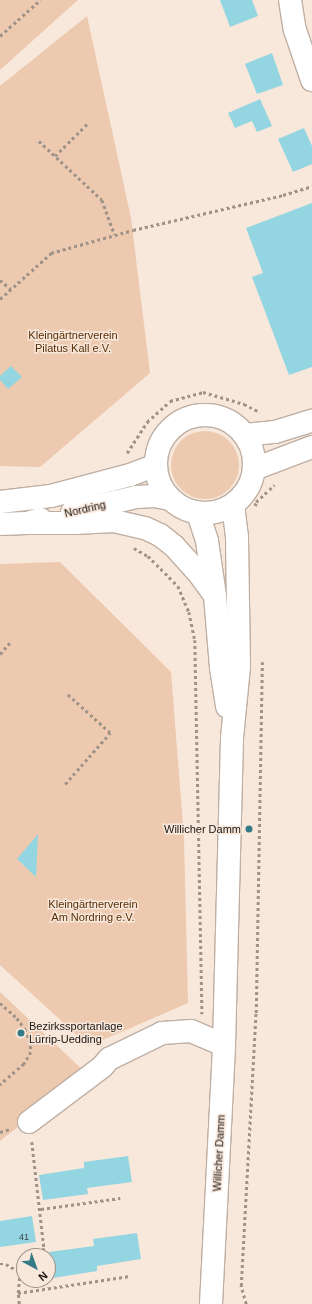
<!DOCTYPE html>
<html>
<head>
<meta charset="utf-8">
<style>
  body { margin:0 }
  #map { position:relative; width:312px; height:1304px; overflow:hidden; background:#f8e7db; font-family:Arial,sans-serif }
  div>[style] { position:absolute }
  .green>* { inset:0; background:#edcaaf }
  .round { border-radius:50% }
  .building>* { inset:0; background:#94d5e2 }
  .path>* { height:2.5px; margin-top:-1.25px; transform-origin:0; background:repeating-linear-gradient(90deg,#9e9289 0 3px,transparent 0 6px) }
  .roads { filter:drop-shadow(1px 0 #bfafa3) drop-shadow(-1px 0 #bfafa3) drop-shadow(0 1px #bfafa3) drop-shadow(0 -1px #bfafa3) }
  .minor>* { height:22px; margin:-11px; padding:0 11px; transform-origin:11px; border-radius:11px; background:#fff }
  .major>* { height:22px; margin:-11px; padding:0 11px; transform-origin:11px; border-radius:11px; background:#fff }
  .major>.ring { margin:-11px; padding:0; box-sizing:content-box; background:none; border:22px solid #fff; border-radius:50% }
  .dots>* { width:11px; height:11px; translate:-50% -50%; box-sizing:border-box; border:2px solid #f8e7db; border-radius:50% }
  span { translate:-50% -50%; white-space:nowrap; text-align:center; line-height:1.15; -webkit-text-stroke:3px #f8e7db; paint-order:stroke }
  .number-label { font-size:9px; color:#384545 }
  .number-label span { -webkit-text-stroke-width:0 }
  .park-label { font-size:11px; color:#572e05 }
  .street-label { font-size:11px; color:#1a1511 }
  .poi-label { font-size:11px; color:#1a1511 }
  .right { translate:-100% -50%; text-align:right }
  .left { translate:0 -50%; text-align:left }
  .north { position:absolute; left:16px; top:1248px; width:40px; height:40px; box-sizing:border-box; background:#f8e7db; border:1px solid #9f938a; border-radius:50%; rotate:139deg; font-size:11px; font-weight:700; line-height:16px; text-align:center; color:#1a1511 }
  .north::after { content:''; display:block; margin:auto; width:14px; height:18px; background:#357b87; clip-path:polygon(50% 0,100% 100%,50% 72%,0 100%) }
</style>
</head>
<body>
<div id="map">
  <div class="green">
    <div style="clip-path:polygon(0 0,78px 0,0 70px)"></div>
    <div style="clip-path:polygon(87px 16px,131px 218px,150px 373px,40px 467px,0 466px,0 86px)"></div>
    <div class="round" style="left:171px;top:431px;width:68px;height:68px"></div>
    <div style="clip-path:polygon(60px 562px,171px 672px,184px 838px,188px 1003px,89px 1046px,0 965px,0 564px)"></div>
    <div style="clip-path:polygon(0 992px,86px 1073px,0 1141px)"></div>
  </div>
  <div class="building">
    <div style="clip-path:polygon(220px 0,252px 0,258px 16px,230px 27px)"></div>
    <div style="clip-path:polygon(272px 53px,283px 85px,257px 94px,245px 64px)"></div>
    <div style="clip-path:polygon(260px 99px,272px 126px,257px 132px,252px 121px,235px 128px,228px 113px)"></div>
    <div style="clip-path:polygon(304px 128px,312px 146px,312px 164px,293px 172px,278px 139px)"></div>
    <div style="clip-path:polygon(312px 203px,312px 367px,289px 375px,252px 277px,263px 273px,246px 228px)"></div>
    <div style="clip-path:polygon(11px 366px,22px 377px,8px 389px,0 380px,0 376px)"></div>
    <div style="clip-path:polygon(38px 834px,36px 877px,17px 859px)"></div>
    <div style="clip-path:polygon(128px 1156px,132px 1182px,87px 1188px,88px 1194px,43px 1200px,39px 1175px,84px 1168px,84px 1162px)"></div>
    <div style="clip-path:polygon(32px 1216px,36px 1242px,0 1247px,0 1221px)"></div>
    <div style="clip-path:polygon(137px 1233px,141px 1259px,97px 1266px,97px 1271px,53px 1278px,49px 1252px,94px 1246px,93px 1239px)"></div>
  </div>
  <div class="path">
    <div style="left:0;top:36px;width:54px;rotate:-42deg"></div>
    <div style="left:39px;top:141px;width:86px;rotate:43.1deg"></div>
    <div style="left:102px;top:200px;width:37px;rotate:70deg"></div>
    <div style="left:55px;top:156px;width:45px;rotate:-45deg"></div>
    <div style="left:0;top:280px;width:14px;rotate:39deg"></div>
    <div style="left:0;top:299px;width:69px;rotate:-42deg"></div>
    <div style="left:51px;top:253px;width:85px;rotate:-15.7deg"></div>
    <div style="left:133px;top:230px;width:154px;rotate:-13.1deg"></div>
    <div style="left:283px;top:195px;width:30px;rotate:-17deg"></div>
    <div style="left:127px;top:453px;width:37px;rotate:-57deg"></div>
    <div style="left:147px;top:422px;width:31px;rotate:-42deg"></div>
    <div style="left:170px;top:401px;width:34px;rotate:-15deg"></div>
    <div style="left:203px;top:392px;width:43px;rotate:16.3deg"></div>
    <div style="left:244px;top:404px;width:18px;rotate:27deg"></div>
    <div style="left:255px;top:506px;width:4px;rotate:-76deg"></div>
    <div style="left:256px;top:502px;width:25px;rotate:-43deg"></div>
    <div style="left:134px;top:548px;width:16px;rotate:30deg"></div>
    <div style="left:148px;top:556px;width:42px;rotate:45deg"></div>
    <div style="left:178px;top:586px;width:28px;rotate:67deg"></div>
    <div style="left:189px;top:612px;width:29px;rotate:78deg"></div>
    <div style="left:195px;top:640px;width:374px;rotate:88.9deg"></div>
    <div style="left:0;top:654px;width:18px;rotate:-49deg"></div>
    <div style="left:65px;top:784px;width:68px;rotate:-48.6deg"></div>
    <div style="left:110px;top:733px;width:57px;rotate:-137.9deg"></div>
    <div style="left:0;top:1003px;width:23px;rotate:41deg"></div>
    <div style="left:17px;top:1018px;width:14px;rotate:54deg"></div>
    <div style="left:25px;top:1029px;width:12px;rotate:66deg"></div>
    <div style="left:30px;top:1040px;width:12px;rotate:85deg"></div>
    <div style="left:31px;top:1052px;width:14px;rotate:120deg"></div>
    <div style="left:24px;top:1064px;width:32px;rotate:139deg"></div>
    <div style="left:0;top:1132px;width:10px;rotate:-17deg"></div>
    <div style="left:32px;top:1142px;width:107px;rotate:83.5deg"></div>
    <div style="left:44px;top:1248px;width:9px;rotate:111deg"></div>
    <div style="left:41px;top:1209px;width:80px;rotate:-7.9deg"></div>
    <div style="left:0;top:1264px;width:6px"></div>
    <div style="left:6px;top:1264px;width:16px;rotate:30deg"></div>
    <div style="left:18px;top:1293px;width:113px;rotate:-8.6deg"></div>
    <div style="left:19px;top:1304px;width:11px;rotate:-95deg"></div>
    <div style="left:18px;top:1293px;width:21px;rotate:-85deg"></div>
    <div style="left:20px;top:1272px;width:4px;rotate:-27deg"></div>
    <div style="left:246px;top:1304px;width:19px;rotate:-106deg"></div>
    <div style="left:241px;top:1286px;width:273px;rotate:-86.9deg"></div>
    <div style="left:256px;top:1013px;width:351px;rotate:-89deg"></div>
  </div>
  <div class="roads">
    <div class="minor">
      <div style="left:290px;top:0;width:30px;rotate:81deg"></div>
      <div style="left:295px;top:30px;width:53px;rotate:71.2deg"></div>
      <div style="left:29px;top:1122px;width:91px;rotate:-37deg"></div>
      <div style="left:102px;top:1067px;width:11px;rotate:-49deg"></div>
      <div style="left:109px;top:1059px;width:59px;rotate:-26.1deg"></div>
      <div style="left:162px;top:1033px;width:29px;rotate:-4deg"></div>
      <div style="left:191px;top:1031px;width:36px;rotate:23deg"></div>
    </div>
    <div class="major">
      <div class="ring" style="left:156px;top:415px;width:76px;height:76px"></div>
      <div style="left:245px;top:435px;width:30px;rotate:-6deg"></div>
      <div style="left:275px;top:432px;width:39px;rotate:-17deg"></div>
      <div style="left:254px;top:469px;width:62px;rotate:-20.8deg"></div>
      <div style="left:0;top:502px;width:51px;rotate:-6.7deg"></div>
      <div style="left:51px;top:496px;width:82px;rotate:-14.9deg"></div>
      <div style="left:130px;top:475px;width:28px;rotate:-21deg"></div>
      <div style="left:72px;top:512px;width:66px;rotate:-13.2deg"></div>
      <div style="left:136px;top:497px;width:18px;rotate:-3deg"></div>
      <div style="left:154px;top:496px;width:16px;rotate:11deg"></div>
      <div style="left:198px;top:513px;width:29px;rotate:72deg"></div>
      <div style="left:207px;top:541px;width:56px;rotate:81.7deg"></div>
      <div style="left:215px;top:596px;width:72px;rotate:85.2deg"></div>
      <div style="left:221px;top:668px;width:39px;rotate:81deg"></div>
      <div style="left:27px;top:523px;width:48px"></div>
      <div style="left:75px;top:523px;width:39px;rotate:-3deg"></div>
      <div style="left:114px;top:521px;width:32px;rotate:13deg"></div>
      <div style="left:145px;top:528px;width:17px;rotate:25deg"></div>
      <div style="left:160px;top:535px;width:18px;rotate:38deg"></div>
      <div style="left:174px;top:546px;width:39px;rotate:48deg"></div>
      <div style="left:200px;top:575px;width:22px;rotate:54deg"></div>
      <div style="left:0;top:524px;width:27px;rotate:-2deg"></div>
      <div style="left:27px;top:523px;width:14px;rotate:-17deg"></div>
      <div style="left:211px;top:1304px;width:259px;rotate:-87.1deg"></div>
      <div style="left:224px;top:1045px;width:307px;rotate:-88.5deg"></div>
      <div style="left:232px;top:738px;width:72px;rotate:-84.4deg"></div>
      <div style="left:239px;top:666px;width:129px;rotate:-90.9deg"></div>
      <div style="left:237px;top:537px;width:32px;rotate:-97deg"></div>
    </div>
  </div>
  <div class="dots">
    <div style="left:249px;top:829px;background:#357b87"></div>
    <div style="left:21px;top:1033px;background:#357b87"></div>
  </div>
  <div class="number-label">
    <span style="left:24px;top:1237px">41</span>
  </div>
  <div class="park-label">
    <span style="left:73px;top:342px">Kleingärtnerverein<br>Pilatus Kall e.V.</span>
    <span style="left:93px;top:911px">Kleingärtnerverein<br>Am Nordring e.V.</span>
  </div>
  <div class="street-label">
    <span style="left:85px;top:509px;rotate:-13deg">Nordring</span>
    <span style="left:219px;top:1153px;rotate:-87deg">Willicher Damm</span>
  </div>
  <div class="poi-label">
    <span class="right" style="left:241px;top:829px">Willicher Damm</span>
    <span class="left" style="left:29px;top:1033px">Bezirkssportanlage<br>Lürrip-Uedding</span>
  </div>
  <div class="north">N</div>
</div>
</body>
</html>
